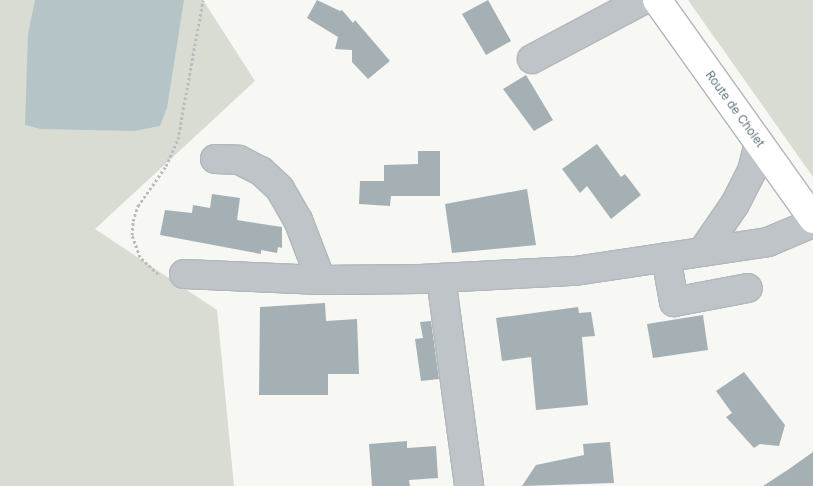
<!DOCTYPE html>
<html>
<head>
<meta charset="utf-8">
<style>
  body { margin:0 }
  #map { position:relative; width:813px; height:486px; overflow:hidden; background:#f7f7f4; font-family:Inter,sans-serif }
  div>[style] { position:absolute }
  .green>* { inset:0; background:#d8dcd3 }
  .water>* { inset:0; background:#b5c5c7 }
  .building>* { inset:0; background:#a4b0b4 }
  .path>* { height:3px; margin-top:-1.5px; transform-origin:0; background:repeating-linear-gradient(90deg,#b8bdbf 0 2.5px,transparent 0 5px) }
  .roads { filter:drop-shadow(1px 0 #b1b8bb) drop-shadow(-1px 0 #b1b8bb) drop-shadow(0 1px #b1b8bb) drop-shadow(0 -1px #b1b8bb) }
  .minor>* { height:28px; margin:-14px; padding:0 14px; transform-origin:14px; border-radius:14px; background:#bec4c7 }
  .major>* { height:28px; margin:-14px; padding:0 14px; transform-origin:14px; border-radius:14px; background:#fff }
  span { translate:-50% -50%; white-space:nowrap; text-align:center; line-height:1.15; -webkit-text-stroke:5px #fff; paint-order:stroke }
  .street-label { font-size:12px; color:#617780 }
</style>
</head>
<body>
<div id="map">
  <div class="green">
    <div style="clip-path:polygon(0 0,203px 0,255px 81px,95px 229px,217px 310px,234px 486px,0 486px)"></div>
    <div style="clip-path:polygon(688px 0,813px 0,813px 177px)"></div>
  </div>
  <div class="water">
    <div style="clip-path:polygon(35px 0,184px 0,167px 108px,160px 126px,134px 131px,41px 129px,25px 125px,28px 34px)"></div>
  </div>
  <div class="building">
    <div style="clip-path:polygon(317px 0,340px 11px,342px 10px,353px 23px,355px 20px,390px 61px,368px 79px,352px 62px,352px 50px,335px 49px,338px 37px,307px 18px)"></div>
    <div style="clip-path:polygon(488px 0,511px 41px,486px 55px,462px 14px)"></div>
    <div style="clip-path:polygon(526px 75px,553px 120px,534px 131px,503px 89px)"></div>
    <div style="clip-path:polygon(597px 144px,621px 177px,625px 174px,641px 195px,611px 219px,587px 186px,580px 193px,562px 169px)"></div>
    <div style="clip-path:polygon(418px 151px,440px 151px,440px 196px,391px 196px,390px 206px,359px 204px,360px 181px,384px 181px,384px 165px,418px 164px)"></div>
    <div style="clip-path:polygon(527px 189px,536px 245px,452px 253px,445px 204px)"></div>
    <div style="clip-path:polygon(212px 194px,240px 198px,237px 220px,282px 227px,282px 248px,278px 247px,277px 253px,261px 250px,261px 254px,160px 235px,165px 210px,192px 213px,193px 205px,210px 208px)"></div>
    <div style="clip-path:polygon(325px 303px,326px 321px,357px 319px,359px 374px,328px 374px,328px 395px,259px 395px,260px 307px)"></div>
    <div style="clip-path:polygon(578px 307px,579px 313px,591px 312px,595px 336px,582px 337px,588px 405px,536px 410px,531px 357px,502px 361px,496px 318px)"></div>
    <div style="clip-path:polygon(703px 315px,708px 350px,653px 358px,647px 324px)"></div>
    <div style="clip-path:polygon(431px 321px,439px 379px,421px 381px,415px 339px,423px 338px,420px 322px)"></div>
    <div style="clip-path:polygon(744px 372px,785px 425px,779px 446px,760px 444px,754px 448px,726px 417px,732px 413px,716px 391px)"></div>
    <div style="clip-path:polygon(407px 441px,407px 448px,436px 446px,438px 478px,409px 480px,410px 486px,372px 486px,369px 444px)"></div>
    <div style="clip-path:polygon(610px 442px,614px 483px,522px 486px,536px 465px,584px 455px,583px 444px)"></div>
    <div style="clip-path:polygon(813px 452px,813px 486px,763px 486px,789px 469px)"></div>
  </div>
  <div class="path">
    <div style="left:158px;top:274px;width:25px;rotate:-137deg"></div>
    <div style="left:140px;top:257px;width:23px;rotate:-110deg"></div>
    <div style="left:132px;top:235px;width:14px;rotate:-86deg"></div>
    <div style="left:133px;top:221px;width:16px;rotate:-72deg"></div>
    <div style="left:138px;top:206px;width:49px;rotate:-55deg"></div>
    <div style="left:166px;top:166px;width:30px;rotate:-66deg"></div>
    <div style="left:178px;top:139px;width:141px;rotate:-79.8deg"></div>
  </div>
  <div class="roads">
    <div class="minor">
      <div style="left:532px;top:59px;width:126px;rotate:-28deg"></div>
      <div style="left:215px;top:159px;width:24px;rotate:2deg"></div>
      <div style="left:239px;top:160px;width:25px;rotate:27deg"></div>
      <div style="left:261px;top:171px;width:26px;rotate:43deg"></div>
      <div style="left:280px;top:189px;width:36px;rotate:60deg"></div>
      <div style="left:298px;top:220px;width:64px;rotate:69deg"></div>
      <div style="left:702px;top:252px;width:58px;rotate:-55.5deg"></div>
      <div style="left:735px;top:204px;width:37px;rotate:-63deg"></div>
      <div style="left:752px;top:171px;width:29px;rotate:-76deg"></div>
      <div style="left:666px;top:257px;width:46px;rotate:79.9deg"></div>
      <div style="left:674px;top:302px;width:75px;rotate:-10.7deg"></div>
      <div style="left:184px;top:274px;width:137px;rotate:2.5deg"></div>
      <div style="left:321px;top:280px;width:99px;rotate:-0.6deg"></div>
      <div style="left:420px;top:279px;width:155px;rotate:-3deg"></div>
      <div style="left:575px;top:271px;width:195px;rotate:-8.5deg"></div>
      <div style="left:768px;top:242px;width:49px;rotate:-22.9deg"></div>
      <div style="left:441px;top:278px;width:210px;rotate:82.3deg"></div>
    </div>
    <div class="major">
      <div style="left:657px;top:0;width:269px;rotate:54.5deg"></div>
    </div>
  </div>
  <div class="street-label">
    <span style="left:735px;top:109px;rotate:54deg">Route de Cholet</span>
  </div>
</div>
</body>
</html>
